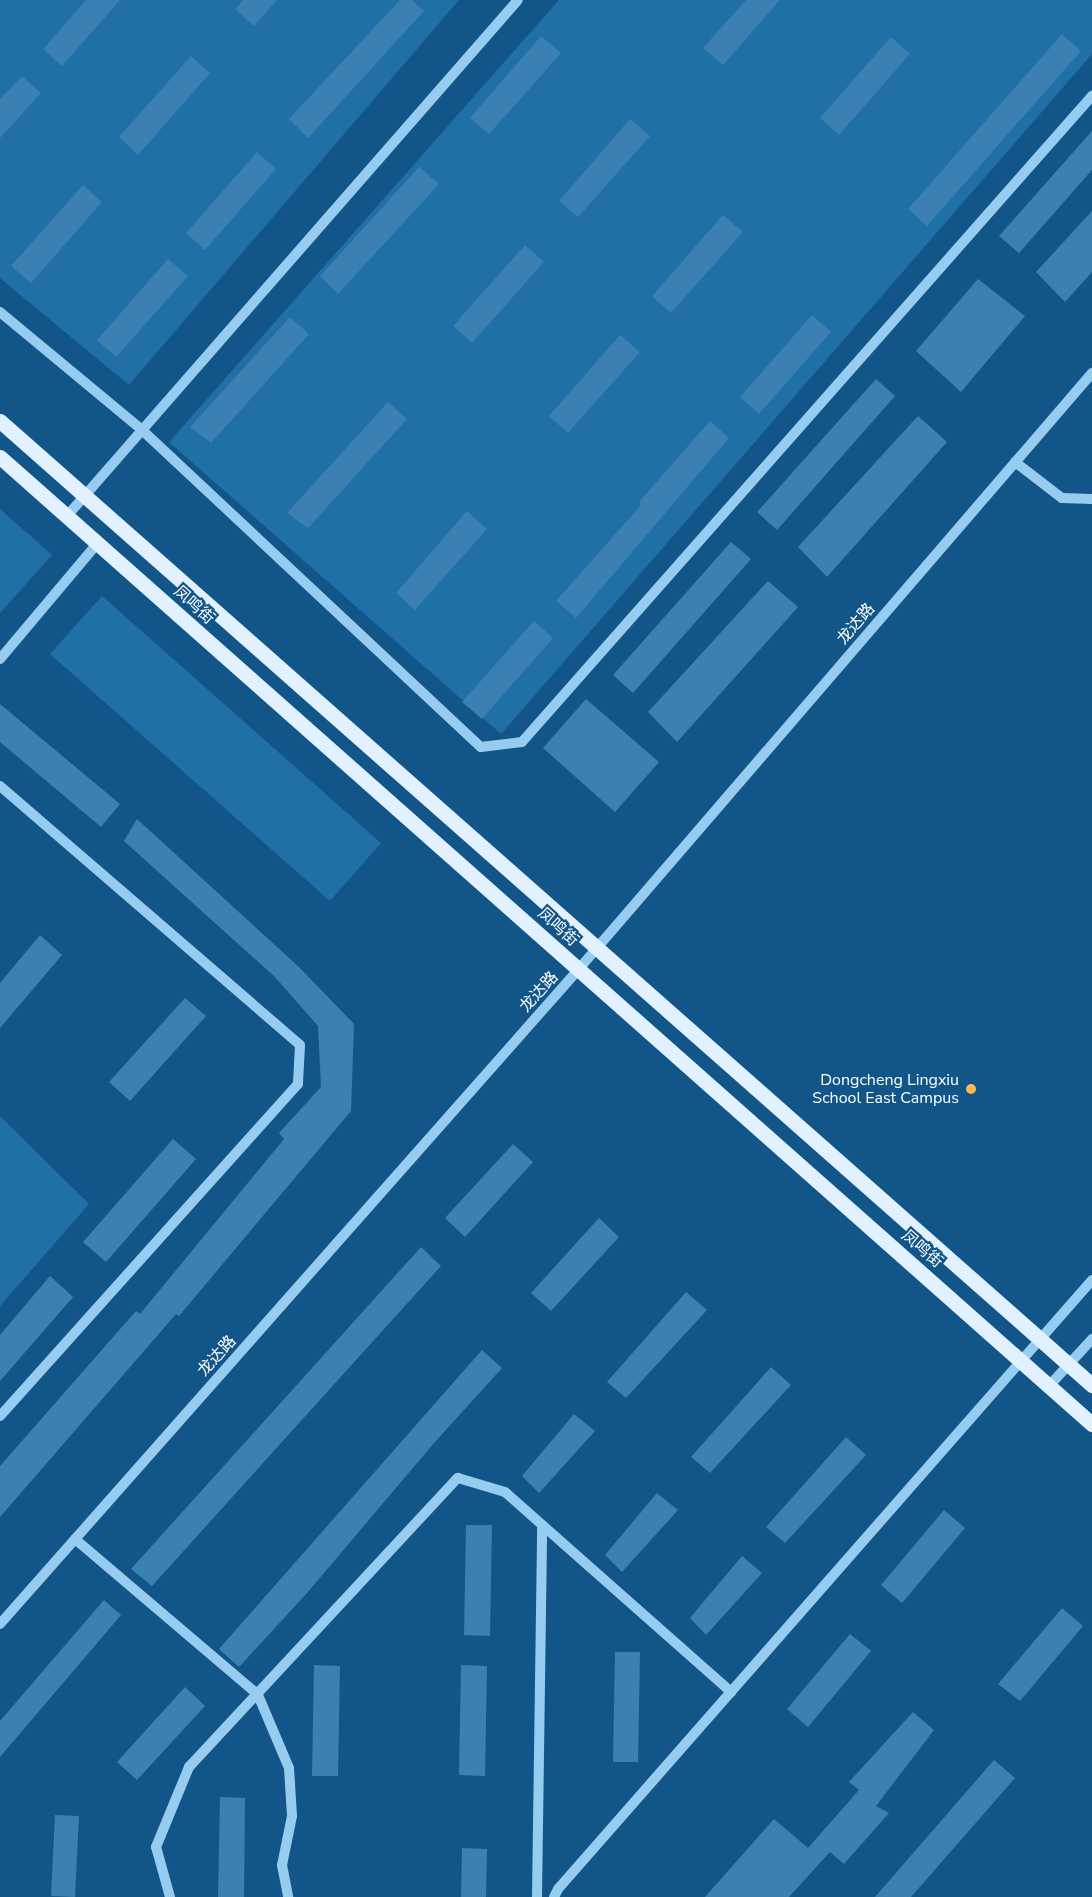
<!DOCTYPE html>
<html>
<head>
<meta charset="utf-8">
<style>
  body { margin:0 }
  #map { position:relative; width:1092px; height:1897px; overflow:hidden; background:#125689; font-family:"Nunito Sans","Noto Sans SC",sans-serif }
  div>[style] { position:absolute }
  .green>* { inset:0; background:#206fa7 }
  .building>* { inset:0; background:#3a80b3 }
  .minor>* { height:10px; margin:-5px; padding:0 5px; transform-origin:5px; border-radius:5px; background:#97ccf1 }
  .major>* { height:15px; margin:-7.5px; padding:0 7.5px; transform-origin:7.5px; border-radius:7.5px; background:#e1f1ff }
  .dots>* { width:16px; height:16px; translate:-50% -50%; box-sizing:border-box; border:3px solid #125689; border-radius:50% }
  span { translate:-50% -50%; white-space:nowrap; text-align:center; line-height:1.15; -webkit-text-stroke:4.5px #125689; paint-order:stroke }
  .street-label { font-size:16px; color:#fff }
  .poi-label { font-size:16px; color:#fff }
  .right { translate:-100% -50%; text-align:right }
</style>
</head>
<body>
<div id="map">
  <div class="green">
    <div style="clip-path:polygon(0 0,459px 0,129px 385px,0 278px)"></div>
    <div style="clip-path:polygon(559px 0,1092px 0,1092px 54px,501px 734px,169px 442px)"></div>
    <div style="clip-path:polygon(0 509px,52px 555px,0 613px)"></div>
    <div style="clip-path:polygon(102px 596px,381px 843px,330px 901px,50px 654px)"></div>
    <div style="clip-path:polygon(0 1116px,89px 1204px,0 1306px)"></div>
  </div>
  <div class="building">
    <div style="clip-path:polygon(86px 0,120px 0,62px 66px,43px 49px)"></div>
    <div style="clip-path:polygon(243px 0,277px 0,254px 26px,235px 9px)"></div>
    <div style="clip-path:polygon(400px 0,412px 0,424px 11px,308px 138px,289px 119px)"></div>
    <div style="clip-path:polygon(746px 0,780px 0,723px 65px,703px 48px)"></div>
    <div style="clip-path:polygon(1062px 34px,1081px 51px,927px 226px,908px 209px)"></div>
    <div style="clip-path:polygon(541px 36px,561px 53px,489px 134px,470px 118px)"></div>
    <div style="clip-path:polygon(891px 37px,910px 54px,839px 135px,820px 118px)"></div>
    <div style="clip-path:polygon(191px 56px,210px 73px,138px 155px,119px 137px)"></div>
    <div style="clip-path:polygon(22px 76px,41px 93px,0 138px,0 99px)"></div>
    <div style="clip-path:polygon(630px 119px,650px 136px,578px 217px,559px 201px)"></div>
    <div style="clip-path:polygon(1092px 131px,1092px 170px,1019px 253px,999px 236px)"></div>
    <div style="clip-path:polygon(257px 152px,276px 169px,205px 250px,186px 233px)"></div>
    <div style="clip-path:polygon(419px 167px,439px 184px,338px 294px,320px 276px)"></div>
    <div style="clip-path:polygon(83px 185px,102px 202px,31px 283px,11px 266px)"></div>
    <div style="clip-path:polygon(1092px 211px,1092px 272px,1065px 302px,1036px 272px)"></div>
    <div style="clip-path:polygon(723px 215px,743px 232px,671px 313px,652px 296px)"></div>
    <div style="clip-path:polygon(525px 245px,544px 262px,472px 343px,453px 326px)"></div>
    <div style="clip-path:polygon(168px 259px,188px 276px,116px 357px,97px 340px)"></div>
    <div style="clip-path:polygon(978px 279px,1025px 316px,961px 392px,916px 351px)"></div>
    <div style="clip-path:polygon(812px 315px,831px 332px,759px 414px,740px 397px)"></div>
    <div style="clip-path:polygon(290px 317px,309px 334px,211px 443px,190px 427px)"></div>
    <div style="clip-path:polygon(620px 335px,640px 352px,568px 433px,549px 416px)"></div>
    <div style="clip-path:polygon(876px 379px,895px 396px,777px 530px,757px 512px)"></div>
    <div style="clip-path:polygon(388px 402px,407px 419px,308px 528px,287px 513px)"></div>
    <div style="clip-path:polygon(918px 416px,947px 442px,827px 577px,798px 547px)"></div>
    <div style="clip-path:polygon(710px 421px,729px 438px,576px 618px,556px 601px,641px 505px,639px 502px)"></div>
    <div style="clip-path:polygon(467px 511px,487px 529px,415px 610px,396px 593px)"></div>
    <div style="clip-path:polygon(731px 542px,751px 559px,633px 693px,613px 675px)"></div>
    <div style="clip-path:polygon(768px 581px,798px 607px,677px 742px,648px 712px)"></div>
    <div style="clip-path:polygon(534px 621px,553px 638px,482px 719px,462px 702px)"></div>
    <div style="clip-path:polygon(586px 699px,659px 762px,615px 812px,543px 748px)"></div>
    <div style="clip-path:polygon(0 704px,120px 804px,101px 827px,0 742px)"></div>
    <div style="clip-path:polygon(137px 819px,299px 967px,354px 1024px,351px 1111px,179px 1316px,176px 1314px,0 1517px,0 1466px,136px 1311px,140px 1314px,284px 1139px,279px 1133px,321px 1087px,318px 1026px,275px 977px,124px 841px)"></div>
    <div style="clip-path:polygon(40px 935px,62px 955px,0 1028px,0 983px)"></div>
    <div style="clip-path:polygon(185px 998px,206px 1016px,130px 1101px,109px 1082px)"></div>
    <div style="clip-path:polygon(173px 1139px,196px 1159px,106px 1262px,83px 1242px)"></div>
    <div style="clip-path:polygon(513px 1144px,533px 1162px,465px 1237px,445px 1218px)"></div>
    <div style="clip-path:polygon(599px 1218px,619px 1237px,551px 1311px,531px 1293px)"></div>
    <div style="clip-path:polygon(421px 1247px,441px 1266px,281px 1443px,152px 1586px,131px 1569px)"></div>
    <div style="clip-path:polygon(50px 1276px,73px 1297px,0 1381px,0 1335px)"></div>
    <div style="clip-path:polygon(686px 1292px,707px 1310px,626px 1398px,607px 1382px)"></div>
    <div style="clip-path:polygon(482px 1350px,502px 1368px,434px 1443px,307px 1593px,239px 1667px,219px 1649px)"></div>
    <div style="clip-path:polygon(771px 1367px,791px 1385px,710px 1473px,691px 1457px)"></div>
    <div style="clip-path:polygon(574px 1414px,595px 1431px,539px 1493px,522px 1476px)"></div>
    <div style="clip-path:polygon(846px 1437px,866px 1455px,785px 1543px,766px 1527px)"></div>
    <div style="clip-path:polygon(657px 1493px,678px 1510px,622px 1572px,605px 1555px)"></div>
    <div style="clip-path:polygon(944px 1510px,965px 1528px,902px 1603px,881px 1585px)"></div>
    <div style="clip-path:polygon(466px 1525px,492px 1525px,490px 1636px,464px 1635px)"></div>
    <div style="clip-path:polygon(742px 1556px,762px 1573px,706px 1635px,690px 1618px)"></div>
    <div style="clip-path:polygon(104px 1600px,121px 1615px,0 1757px,0 1721px)"></div>
    <div style="clip-path:polygon(1062px 1608px,1083px 1626px,1020px 1701px,998px 1684px)"></div>
    <div style="clip-path:polygon(850px 1634px,871px 1651px,808px 1727px,787px 1709px)"></div>
    <div style="clip-path:polygon(615px 1652px,640px 1652px,638px 1762px,613px 1762px)"></div>
    <div style="clip-path:polygon(314px 1665px,340px 1666px,338px 1776px,312px 1776px)"></div>
    <div style="clip-path:polygon(461px 1665px,487px 1666px,485px 1776px,459px 1775px)"></div>
    <div style="clip-path:polygon(185px 1687px,205px 1706px,137px 1780px,117px 1762px)"></div>
    <div style="clip-path:polygon(913px 1712px,934px 1730px,876px 1806px,889px 1813px,844px 1864px,830px 1852px,789px 1897px,705px 1897px,774px 1819px,808px 1848px,859px 1790px,849px 1782px)"></div>
    <div style="clip-path:polygon(994px 1760px,1015px 1778px,911px 1897px,875px 1897px)"></div>
    <div style="clip-path:polygon(220px 1797px,245px 1798px,244px 1897px,218px 1897px)"></div>
    <div style="clip-path:polygon(55px 1815px,79px 1816px,75px 1897px,51px 1896px)"></div>
    <div style="clip-path:polygon(462px 1848px,487px 1849px,486px 1897px,461px 1897px)"></div>
  </div>
  <div class="minor">
    <div style="left:0;top:312px;width:185px;rotate:39.7deg"></div>
    <div style="left:142px;top:430px;width:464px;rotate:43.1deg"></div>
    <div style="left:481px;top:747px;width:41px;rotate:-7deg"></div>
    <div style="left:522px;top:742px;width:862px;rotate:-48.58deg"></div>
    <div style="left:1015px;top:462px;width:59px;rotate:37.5deg"></div>
    <div style="left:1062px;top:498px;width:30px;rotate:2deg"></div>
    <div style="left:67px;top:516px;width:685px;rotate:-48.85deg"></div>
    <div style="left:0;top:659px;width:150px;rotate:-49.9deg"></div>
    <div style="left:0;top:786px;width:396px;rotate:40.8deg"></div>
    <div style="left:300px;top:1045px;width:39px;rotate:93deg"></div>
    <div style="left:298px;top:1084px;width:446px;rotate:131.9deg"></div>
    <div style="left:1049px;top:1386px;width:64px;rotate:-47.5deg"></div>
    <div style="left:75px;top:1539px;width:240px;rotate:40.4deg"></div>
    <div style="left:258px;top:1695px;width:79px;rotate:67deg"></div>
    <div style="left:289px;top:1768px;width:48px;rotate:86.4deg"></div>
    <div style="left:292px;top:1816px;width:50px;rotate:101.5deg"></div>
    <div style="left:282px;top:1865px;width:33px;rotate:79deg"></div>
    <div style="left:0;top:1624px;width:873px;rotate:-48.53deg"></div>
    <div style="left:578px;top:970px;width:788px;rotate:-49.27deg"></div>
    <div style="left:170px;top:1897px;width:52px;rotate:-105.6deg"></div>
    <div style="left:156px;top:1847px;width:87px;rotate:-67.6deg"></div>
    <div style="left:189px;top:1767px;width:395px;rotate:-47.1deg"></div>
    <div style="left:458px;top:1478px;width:49px;rotate:16.6deg"></div>
    <div style="left:505px;top:1492px;width:302px;rotate:41.5deg"></div>
    <div style="left:537px;top:1897px;width:372px;rotate:-89.2deg"></div>
    <div style="left:554px;top:1897px;width:9px;rotate:-63deg"></div>
    <div style="left:558px;top:1889px;width:810px;rotate:-48.75deg"></div>
  </div>
  <div class="major">
    <div style="left:0;top:421px;width:1457px;rotate:41.44deg"></div>
    <div style="left:0;top:457px;width:1459px;rotate:41.53deg"></div>
  </div>
  <div class="dots">
    <div style="left:971px;top:1089px;background:#ffb857"></div>
  </div>
  <div class="street-label">
    <span style="left:194px;top:605px;rotate:42deg">凤鸣街</span>
    <span style="left:856px;top:624px;rotate:-49deg">龙达路</span>
    <span style="left:558px;top:927px;rotate:42deg">凤鸣街</span>
    <span style="left:539px;top:992px;rotate:-48deg">龙达路</span>
    <span style="left:922px;top:1249px;rotate:41deg">凤鸣街</span>
    <span style="left:217px;top:1356px;rotate:-48deg">龙达路</span>
  </div>
  <div class="poi-label">
    <span class="right" style="left:959px;top:1089px">Dongcheng Lingxiu<br>School East Campus</span>
  </div>
</div>
</body>
</html>
